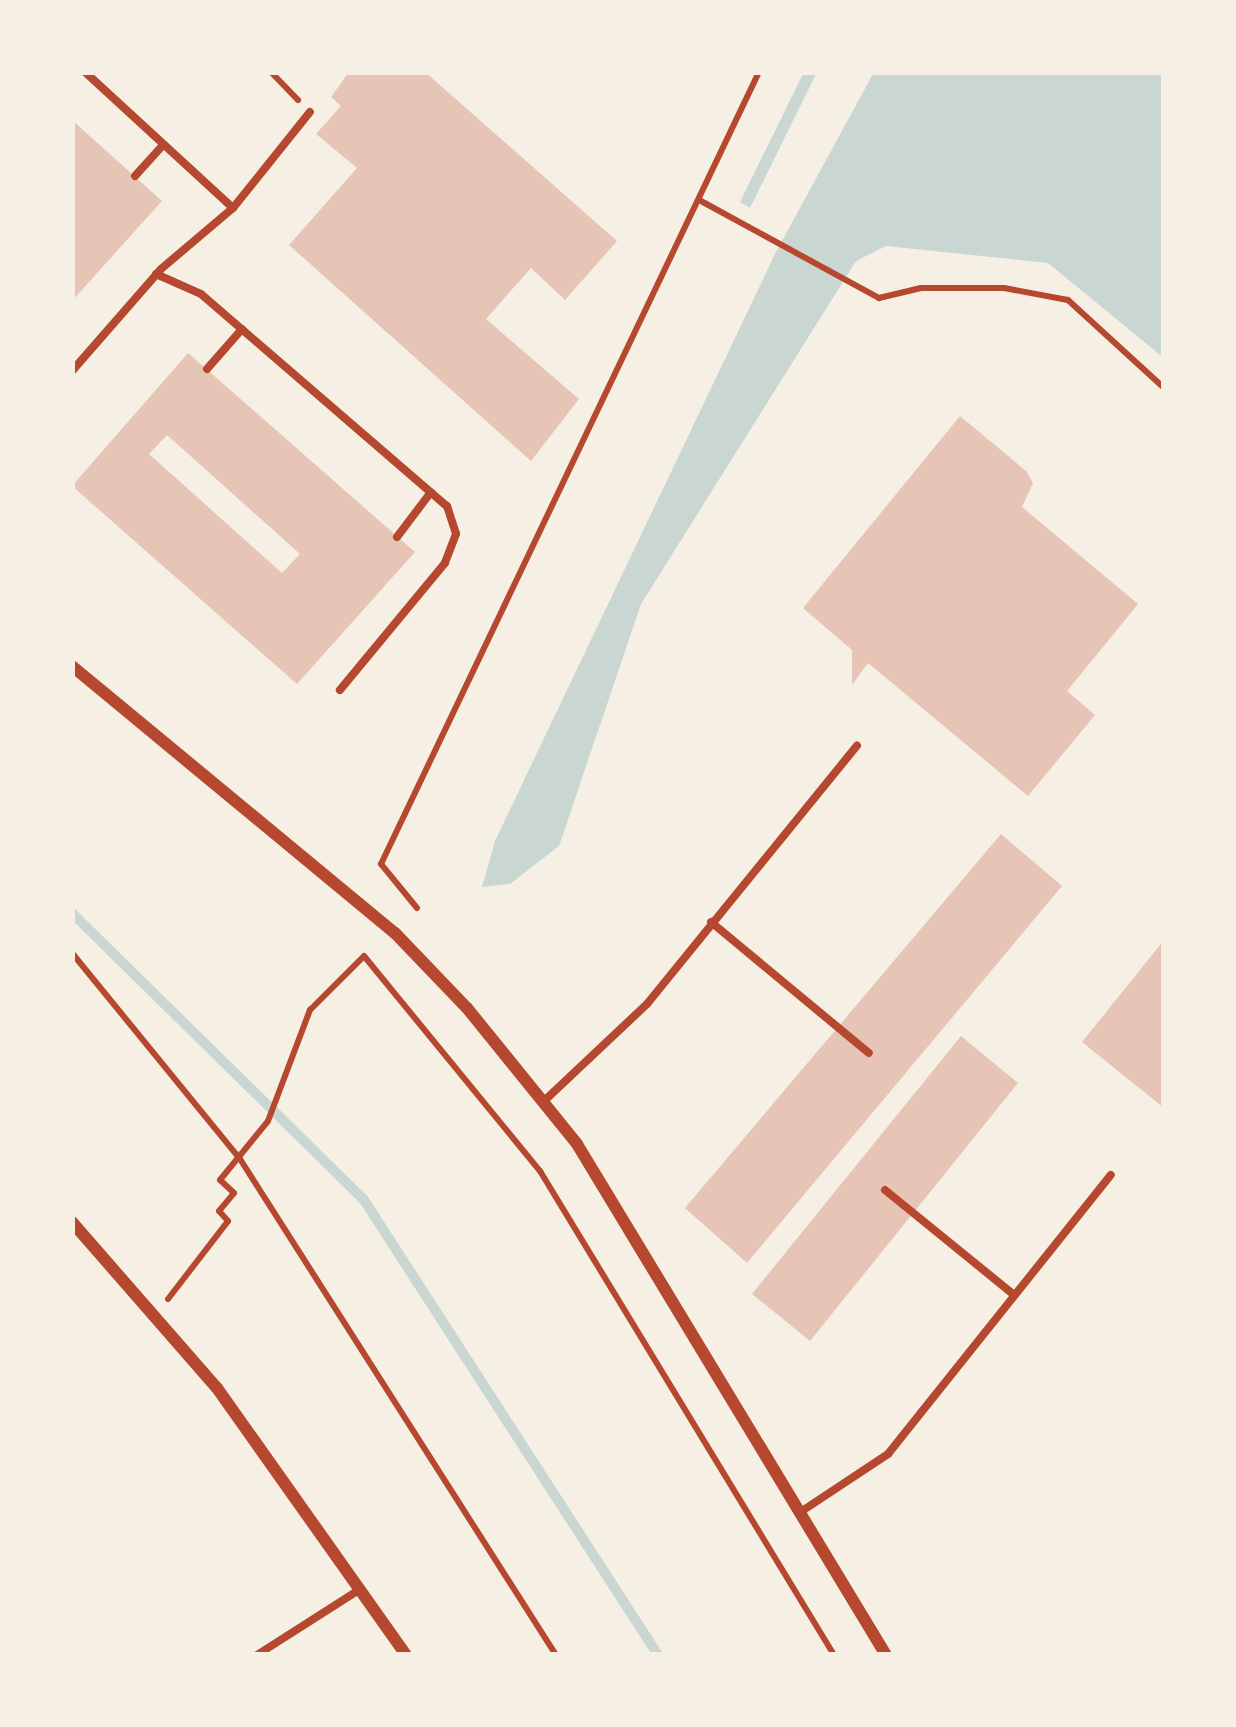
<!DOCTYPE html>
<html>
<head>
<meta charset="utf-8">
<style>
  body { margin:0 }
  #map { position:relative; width:1236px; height:1727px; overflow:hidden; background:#f6efe4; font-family:Poppins,sans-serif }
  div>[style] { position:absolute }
  .water>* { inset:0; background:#c9d6d2 }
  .stream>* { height:10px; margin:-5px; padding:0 5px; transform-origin:5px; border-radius:5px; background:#c9d6d2 }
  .building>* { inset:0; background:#e6c5b7 }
  .path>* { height:6px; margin:-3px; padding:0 3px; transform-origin:3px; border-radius:3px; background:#b5482f }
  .service>* { height:8px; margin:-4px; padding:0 4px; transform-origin:4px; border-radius:4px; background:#b5482f }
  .minor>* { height:12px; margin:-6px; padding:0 6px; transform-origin:6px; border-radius:6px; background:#b5482f }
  span { translate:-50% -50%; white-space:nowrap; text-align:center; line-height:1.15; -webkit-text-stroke:9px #f6efe4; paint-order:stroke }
  .frame { position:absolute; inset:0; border:75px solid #f6efe4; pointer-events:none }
</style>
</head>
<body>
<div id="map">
  <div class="water">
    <div style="clip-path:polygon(804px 72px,817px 72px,750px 208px,740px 202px)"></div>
    <div style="clip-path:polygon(874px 72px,1164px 72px,1164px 358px,1048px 263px,886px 246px,856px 261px,641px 604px,559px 846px,510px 884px,482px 887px,495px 841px,776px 252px)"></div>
  </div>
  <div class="stream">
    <div style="left:72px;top:913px;width:409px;rotate:44.5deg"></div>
    <div style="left:364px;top:1200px;width:542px;rotate:57.13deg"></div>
  </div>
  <div class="building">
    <div style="clip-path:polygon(349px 72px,425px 72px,617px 241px,565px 300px,531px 268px,486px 319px,579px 399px,531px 461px,289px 245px,357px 168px,316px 134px,341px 106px,331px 97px)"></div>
    <div style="clip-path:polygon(72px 120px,162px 201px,72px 301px)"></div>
    <div style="clip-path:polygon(evenodd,188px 353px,415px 552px,297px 684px,72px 486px,188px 353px,167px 435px,300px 554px,282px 573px,149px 454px,167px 435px)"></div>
    <div style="clip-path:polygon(960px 416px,1026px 471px,1033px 483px,1022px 507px,1138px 604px,1067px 691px,1095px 715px,1028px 796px,868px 663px,852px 685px,852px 650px,803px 608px)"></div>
    <div style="clip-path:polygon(1001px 834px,1062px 886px,747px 1263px,685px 1208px)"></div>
    <div style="clip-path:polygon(1164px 940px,1164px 1108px,1082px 1042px)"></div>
    <div style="clip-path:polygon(961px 1036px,1018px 1083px,810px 1341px,752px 1294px)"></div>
  </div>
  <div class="path">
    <div style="left:271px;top:72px;width:39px;rotate:46deg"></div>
    <div style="left:701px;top:201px;width:203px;rotate:28.6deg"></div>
    <div style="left:879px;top:298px;width:43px;rotate:-13.4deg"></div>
    <div style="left:921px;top:288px;width:83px"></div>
    <div style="left:1004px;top:288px;width:65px;rotate:10.6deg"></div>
    <div style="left:1068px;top:300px;width:130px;rotate:42.5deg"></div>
    <div style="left:417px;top:908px;width:57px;rotate:-129.3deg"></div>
    <div style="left:381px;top:864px;width:878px;rotate:-64.49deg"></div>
    <div style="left:72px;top:953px;width:266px;rotate:50.8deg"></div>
    <div style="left:240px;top:1159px;width:588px;rotate:57.5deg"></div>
    <div style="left:168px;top:1299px;width:98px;rotate:-52.4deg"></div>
    <div style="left:228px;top:1221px;width:13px;rotate:-132deg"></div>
    <div style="left:219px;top:1211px;width:23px;rotate:-50deg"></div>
    <div style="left:234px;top:1193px;width:19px;rotate:-137deg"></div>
    <div style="left:220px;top:1180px;width:76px;rotate:-50.9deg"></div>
    <div style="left:268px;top:1121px;width:119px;rotate:-69.3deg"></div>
    <div style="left:310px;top:1010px;width:76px;rotate:-45deg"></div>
    <div style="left:364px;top:956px;width:278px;rotate:50.7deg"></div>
    <div style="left:540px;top:1171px;width:566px;rotate:58.72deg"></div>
  </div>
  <div class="service">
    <div style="left:85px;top:72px;width:201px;rotate:42.6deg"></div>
    <div style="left:135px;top:176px;width:42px;rotate:-47.9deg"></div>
    <div style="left:156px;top:274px;width:49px;rotate:24deg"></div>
    <div style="left:201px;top:294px;width:325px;rotate:40.8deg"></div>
    <div style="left:447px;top:506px;width:29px;rotate:72deg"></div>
    <div style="left:456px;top:534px;width:31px;rotate:111deg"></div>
    <div style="left:445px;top:563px;width:165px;rotate:129.6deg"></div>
    <div style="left:207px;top:369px;width:53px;rotate:-48.8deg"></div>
    <div style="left:72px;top:371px;width:135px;rotate:-48.9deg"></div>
    <div style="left:161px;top:269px;width:94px;rotate:-40.3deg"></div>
    <div style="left:233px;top:208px;width:123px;rotate:-51.3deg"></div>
    <div style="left:397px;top:537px;width:56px;rotate:-52.9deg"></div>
    <div style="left:711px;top:922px;width:205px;rotate:39.7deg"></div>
    <div style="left:543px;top:1102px;width:143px;rotate:-43.3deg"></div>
    <div style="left:647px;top:1004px;width:333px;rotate:-50.9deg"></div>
    <div style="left:885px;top:1190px;width:165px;rotate:39.1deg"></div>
    <div style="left:799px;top:1513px;width:107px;rotate:-33.5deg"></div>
    <div style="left:888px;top:1454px;width:357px;rotate:-51.4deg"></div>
    <div style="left:257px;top:1655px;width:121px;rotate:-32.5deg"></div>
  </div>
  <div class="minor">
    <div style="left:72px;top:666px;width:419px;rotate:39.6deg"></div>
    <div style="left:395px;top:933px;width:104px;rotate:46.2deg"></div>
    <div style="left:467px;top:1008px;width:175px;rotate:51deg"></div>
    <div style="left:577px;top:1144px;width:597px;rotate:58.84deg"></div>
    <div style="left:72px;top:1222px;width:220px;rotate:48.9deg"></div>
    <div style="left:217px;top:1388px;width:327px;rotate:54.7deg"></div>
  </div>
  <div class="frame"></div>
</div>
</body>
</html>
